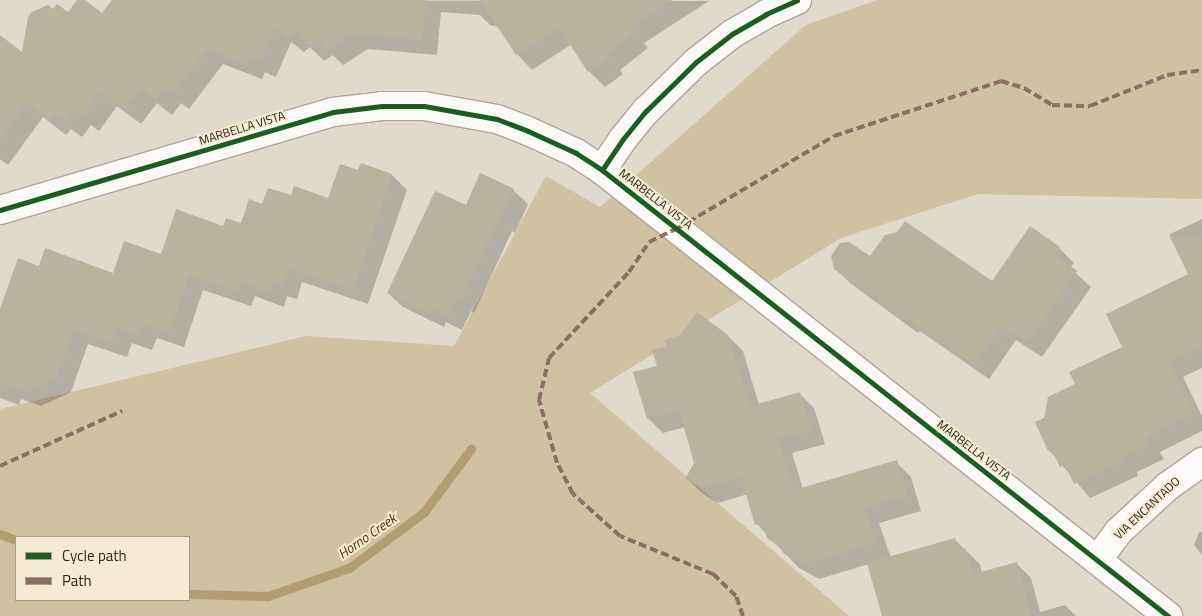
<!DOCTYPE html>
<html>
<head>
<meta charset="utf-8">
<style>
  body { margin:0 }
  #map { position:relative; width:1202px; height:616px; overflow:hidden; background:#dfdacc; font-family:"Titillium Web",sans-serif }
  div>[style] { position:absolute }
  .green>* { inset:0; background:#cec2a0 }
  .shadow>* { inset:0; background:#0003 }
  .stream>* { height:9px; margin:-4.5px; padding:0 4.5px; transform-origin:4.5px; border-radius:4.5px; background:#b09e70 }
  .building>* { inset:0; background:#b8b29f }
  .roads { filter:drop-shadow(1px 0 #aba79d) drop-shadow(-1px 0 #aba79d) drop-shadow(0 1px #aba79d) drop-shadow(0 -1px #aba79d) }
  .minor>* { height:28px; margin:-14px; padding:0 14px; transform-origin:14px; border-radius:14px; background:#faf9f7 }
  .quiet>* { height:4px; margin-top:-2px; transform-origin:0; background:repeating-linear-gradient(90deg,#8d6e63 0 8px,transparent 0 12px) }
  .cycleway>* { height:5px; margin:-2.5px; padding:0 2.5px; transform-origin:2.5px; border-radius:2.5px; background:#1b5e20 }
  span { translate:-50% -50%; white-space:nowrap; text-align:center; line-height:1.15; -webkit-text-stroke:4px #f5ebd1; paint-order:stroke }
  .street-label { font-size:12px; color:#2b271d }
  .water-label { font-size:14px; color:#493904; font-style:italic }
  .legend { position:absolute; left:15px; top:536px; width:175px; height:65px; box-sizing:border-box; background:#f5ebd1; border:1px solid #a49d89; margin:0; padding:6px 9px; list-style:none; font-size:15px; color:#2b271d }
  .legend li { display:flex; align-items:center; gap:10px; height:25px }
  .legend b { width:25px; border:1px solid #a49d89 }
</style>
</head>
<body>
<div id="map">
  <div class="green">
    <div style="clip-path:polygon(evenodd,877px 0,1202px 0,1202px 199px,978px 194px,841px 238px,590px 393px,849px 616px,0 616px,0 409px,306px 336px,454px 346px,546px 176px,600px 207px,806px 25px,877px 0,16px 537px,189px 537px,189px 600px,16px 600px,16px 537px)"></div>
  </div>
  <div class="shadow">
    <div style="clip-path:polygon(78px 0,83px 0,102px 15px,113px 0,709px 1px,644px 43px,648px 48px,620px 70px,623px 74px,605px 87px,589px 71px,572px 44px,532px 70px,517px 54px,499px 27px,490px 25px,480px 15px,441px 12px,437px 55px,368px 49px,343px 65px,333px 55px,324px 61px,310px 47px,304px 52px,291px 42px,276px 77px,265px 72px,262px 79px,223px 64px,189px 109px,181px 103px,172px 115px,157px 103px,141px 124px,117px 106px,99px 131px,91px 125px,82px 137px,71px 129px,66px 135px,43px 117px,8px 165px,0 159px,0 37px,23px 54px,53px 11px,68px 14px)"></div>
    <div style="clip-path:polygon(362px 165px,392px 175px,407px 190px,368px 304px,302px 282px,297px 299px,287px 296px,284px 307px,255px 296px,251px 306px,203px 290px,184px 347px,157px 338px,152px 350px,132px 343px,127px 357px,88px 344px,71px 392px,41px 406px,21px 399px,19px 405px,0 398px,0 313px,40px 267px,114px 274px,224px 228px,242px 224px,263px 205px,291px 197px,329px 200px,359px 172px)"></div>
    <div style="clip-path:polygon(513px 190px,528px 204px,515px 233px,512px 231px,474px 313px,471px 311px,462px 330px,446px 322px,444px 327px,403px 307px,388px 293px,466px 207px)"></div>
    <div style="clip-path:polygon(1202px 219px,1202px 368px,1183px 377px,1202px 416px,1202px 431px,1160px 452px,1164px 459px,1137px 472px,1138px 476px,1090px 498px,1049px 450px,1045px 419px,1076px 385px,1123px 347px,1189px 275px,1170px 234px)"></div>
    <div style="clip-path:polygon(1059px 248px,1074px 263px,1070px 268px,1091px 287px,1042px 357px,1016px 340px,989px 379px,920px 331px,918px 333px,850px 283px,835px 268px,870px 258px,992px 283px)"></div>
    <div style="clip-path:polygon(728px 336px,743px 351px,759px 405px,799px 393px,814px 408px,825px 444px,792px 453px,803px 489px,896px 462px,911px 477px,921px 511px,879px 523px,891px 558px,955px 540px,980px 564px,982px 573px,1016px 563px,1031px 578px,1040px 612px,1065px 605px,1076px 616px,883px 616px,869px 564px,819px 579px,799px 568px,757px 524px,748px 494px,718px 503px,702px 493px,687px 479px,696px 463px,685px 427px,663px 433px,649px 419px,659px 367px)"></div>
    <div style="clip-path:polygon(1199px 532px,1202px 532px,1202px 555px,1194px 545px)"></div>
  </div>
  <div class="stream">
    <div style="left:0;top:534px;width:17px;rotate:21deg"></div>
    <div style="left:189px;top:594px;width:79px;rotate:1.5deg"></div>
    <div style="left:268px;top:596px;width:86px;rotate:-19.1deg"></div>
    <div style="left:349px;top:568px;width:94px;rotate:-36.7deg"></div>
    <div style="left:424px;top:512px;width:79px;rotate:-53.3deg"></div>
  </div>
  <div class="building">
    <div style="clip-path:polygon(77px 0,85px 0,102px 13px,112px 0,426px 0,422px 40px,352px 34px,327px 50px,319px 39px,308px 46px,297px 31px,288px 37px,275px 28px,261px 62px,250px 57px,246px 65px,207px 49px,173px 94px,165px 89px,156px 100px,141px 89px,125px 110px,101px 91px,83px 116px,75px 110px,66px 123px,55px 115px,50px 121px,27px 103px,0 139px,0 35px,22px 52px,28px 17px,32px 12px,48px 5px,53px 9px,57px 4px,68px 12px)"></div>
    <div style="clip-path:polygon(480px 0,672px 0,630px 27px,634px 32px,606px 55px,609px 59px,588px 72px,559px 28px,516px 55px)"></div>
    <div style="clip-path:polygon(361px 163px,392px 174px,353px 290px,288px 268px,282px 285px,272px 282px,269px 293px,240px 282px,236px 292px,189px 276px,169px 333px,142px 324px,138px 336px,117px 329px,112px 343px,73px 330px,56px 378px,26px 392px,0 383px,0 309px,18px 258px,39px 266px,45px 248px,113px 273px,124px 241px,161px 254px,176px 209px,223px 226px,226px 218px,241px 223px,249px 199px,262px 204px,268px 188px,291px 195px,294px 186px,328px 198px,340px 164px,358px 170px)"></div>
    <div style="clip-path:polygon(480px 173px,514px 189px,460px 299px,457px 298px,448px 316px,432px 309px,430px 314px,387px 293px,435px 191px,466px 205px)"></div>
    <div style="clip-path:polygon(905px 221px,992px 281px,1030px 226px,1060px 247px,1054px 255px,1077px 271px,1027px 343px,1001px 326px,974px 365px,904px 317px,903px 319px,834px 269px,831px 256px,840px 243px,849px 242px,870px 256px,885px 235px,897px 232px)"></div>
    <div style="clip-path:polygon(1169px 235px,1202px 238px,1202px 346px,1169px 362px,1194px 413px,1146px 437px,1150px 444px,1123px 457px,1124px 461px,1074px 484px,1065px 465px,1060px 467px,1052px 450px,1048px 451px,1035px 422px,1044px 418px,1048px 397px,1075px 384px,1069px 372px,1122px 347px,1106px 314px,1188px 274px)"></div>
    <div style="clip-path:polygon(697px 312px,728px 335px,750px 406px,800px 392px,811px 430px,778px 439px,794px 490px,897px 460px,907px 496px,865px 508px,876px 543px,803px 564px,783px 553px,781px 548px,767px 538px,762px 523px,755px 525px,741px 477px,702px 488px,685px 479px,694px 463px,679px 410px,647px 419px,633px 372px,657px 366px,652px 350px,666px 346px,664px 340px,680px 335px)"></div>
    <div style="clip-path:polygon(955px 538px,959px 550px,965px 548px,973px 574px,1017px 562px,1031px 616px,882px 616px,867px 563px)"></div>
  </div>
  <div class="roads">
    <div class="minor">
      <div style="left:602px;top:170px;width:37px;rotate:-56deg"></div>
      <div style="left:623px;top:139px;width:36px;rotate:-51deg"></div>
      <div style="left:646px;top:111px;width:70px;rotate:-44.4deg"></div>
      <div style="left:696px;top:62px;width:46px;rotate:-37.9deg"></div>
      <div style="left:732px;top:34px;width:39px;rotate:-30deg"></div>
      <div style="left:766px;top:14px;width:34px;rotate:-24deg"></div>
      <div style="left:0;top:210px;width:347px;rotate:-16.4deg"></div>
      <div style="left:333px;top:112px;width:49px;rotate:-7deg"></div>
      <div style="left:382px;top:106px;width:42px"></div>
      <div style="left:424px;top:106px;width:74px;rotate:10.1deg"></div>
      <div style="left:497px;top:119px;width:33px;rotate:21deg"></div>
      <div style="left:528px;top:131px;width:53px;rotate:24.6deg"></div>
      <div style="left:576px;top:153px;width:31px;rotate:33deg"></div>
      <div style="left:602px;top:170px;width:721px;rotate:38.24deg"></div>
      <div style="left:1098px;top:559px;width:34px;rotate:-53deg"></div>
      <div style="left:1118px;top:532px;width:68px;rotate:-42.6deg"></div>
      <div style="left:1168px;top:486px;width:42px;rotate:-35.2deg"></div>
    </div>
  </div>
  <div class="quiet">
    <div style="left:0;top:466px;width:134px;rotate:-24.3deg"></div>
    <div style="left:743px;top:616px;width:21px;rotate:-109deg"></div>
    <div style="left:736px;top:596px;width:32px;rotate:-136deg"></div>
    <div style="left:713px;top:574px;width:100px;rotate:-157.8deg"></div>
    <div style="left:620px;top:536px;width:63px;rotate:-138.2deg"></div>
    <div style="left:573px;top:494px;width:35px;rotate:-117deg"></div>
    <div style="left:557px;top:463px;width:66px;rotate:-105.9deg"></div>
    <div style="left:539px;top:400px;width:43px;rotate:-76.6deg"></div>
    <div style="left:549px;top:358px;width:117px;rotate:-47.1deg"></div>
    <div style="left:629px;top:272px;width:36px;rotate:-56deg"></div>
    <div style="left:649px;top:242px;width:32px;rotate:-26deg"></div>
    <div style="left:678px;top:228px;width:181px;rotate:-30.5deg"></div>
    <div style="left:834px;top:136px;width:176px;rotate:-18.2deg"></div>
    <div style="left:1001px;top:81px;width:24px;rotate:17deg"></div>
    <div style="left:1024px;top:88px;width:33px;rotate:31deg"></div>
    <div style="left:1052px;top:105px;width:38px;rotate:2deg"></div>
    <div style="left:1090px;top:106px;width:83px;rotate:-21.9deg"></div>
    <div style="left:1167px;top:75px;width:35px;rotate:-8deg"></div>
  </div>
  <div class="cycleway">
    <div style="left:602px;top:170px;width:37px;rotate:-56deg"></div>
    <div style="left:623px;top:139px;width:36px;rotate:-51deg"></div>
    <div style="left:646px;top:111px;width:70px;rotate:-44.4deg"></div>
    <div style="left:696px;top:62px;width:46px;rotate:-37.9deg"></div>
    <div style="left:732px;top:34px;width:39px;rotate:-30deg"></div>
    <div style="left:766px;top:14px;width:34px;rotate:-24deg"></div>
    <div style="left:0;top:210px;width:347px;rotate:-16.4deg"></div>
    <div style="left:333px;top:112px;width:49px;rotate:-7deg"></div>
    <div style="left:382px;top:106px;width:42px"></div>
    <div style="left:424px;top:106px;width:74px;rotate:10.1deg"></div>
    <div style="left:497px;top:119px;width:33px;rotate:21deg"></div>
    <div style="left:528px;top:131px;width:53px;rotate:24.6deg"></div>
    <div style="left:576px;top:153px;width:31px;rotate:33deg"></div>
    <div style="left:602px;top:170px;width:721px;rotate:38.24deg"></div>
  </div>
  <div class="street-label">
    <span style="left:242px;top:128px;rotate:-17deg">MARBELLA VISTA</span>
    <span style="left:656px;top:199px;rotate:38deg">MARBELLA VISTA</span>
    <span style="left:974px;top:450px;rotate:38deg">MARBELLA VISTA</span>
    <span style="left:1147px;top:508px;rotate:-43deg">VIA ENCANTADO</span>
  </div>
  <div class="water-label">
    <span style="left:367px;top:536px;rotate:-35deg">Horno Creek</span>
  </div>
  <ul class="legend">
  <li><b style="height:6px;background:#1b5e20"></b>Cycle path</li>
  <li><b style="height:6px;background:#8d6e63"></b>Path</li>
  </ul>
</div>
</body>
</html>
